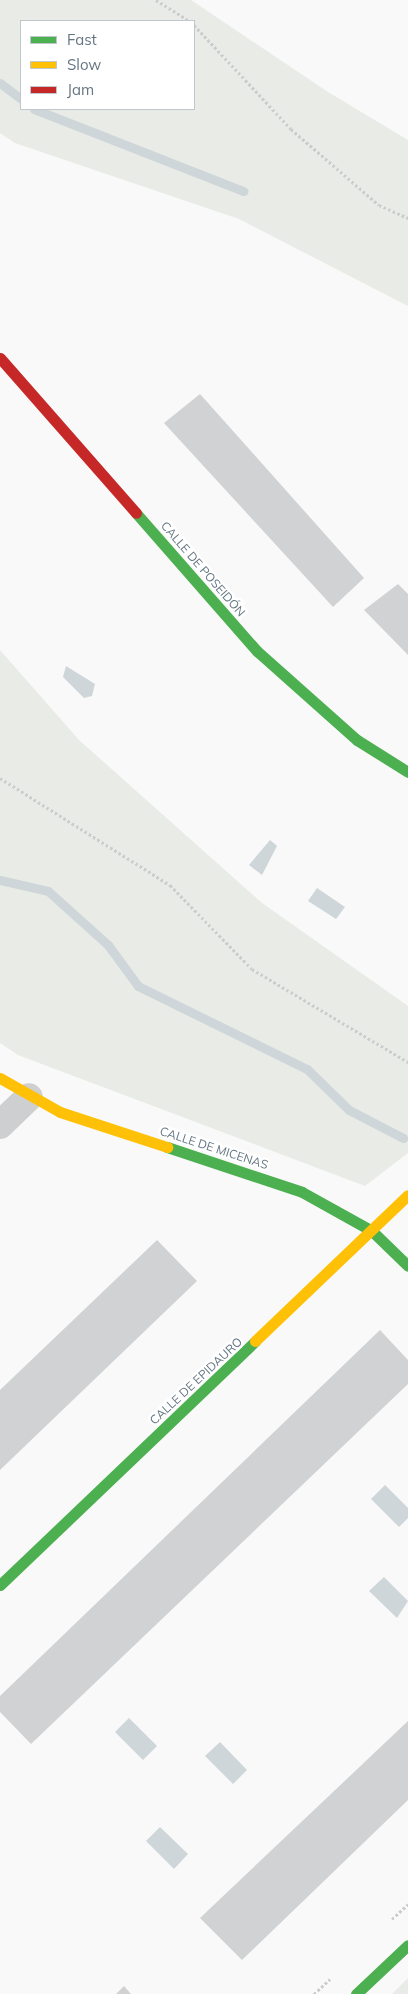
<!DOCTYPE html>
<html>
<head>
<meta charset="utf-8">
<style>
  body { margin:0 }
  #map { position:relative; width:408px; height:1994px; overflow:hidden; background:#f9f9f9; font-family:Mulish,sans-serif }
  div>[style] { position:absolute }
  .green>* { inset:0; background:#e8ebe6 }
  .water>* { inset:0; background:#ced6d9 }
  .stream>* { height:9px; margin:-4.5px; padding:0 4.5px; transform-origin:4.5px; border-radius:4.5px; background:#ced6d9 }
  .building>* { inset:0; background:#d0d2d3 }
  .path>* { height:3px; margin-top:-1.5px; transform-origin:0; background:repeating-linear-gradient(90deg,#cbcccd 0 2.5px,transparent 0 5px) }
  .street>* { height:28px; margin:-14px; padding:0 14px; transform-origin:14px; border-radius:14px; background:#cecfd0 }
  .fast>* { height:11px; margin:-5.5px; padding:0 5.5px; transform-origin:5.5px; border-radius:5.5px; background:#4caf50 }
  .slow>* { height:11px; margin:-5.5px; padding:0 5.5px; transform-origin:5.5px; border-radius:5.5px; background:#ffc107 }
  .jam>* { height:11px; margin:-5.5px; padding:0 5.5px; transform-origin:5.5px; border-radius:5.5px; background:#c62828 }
  span { translate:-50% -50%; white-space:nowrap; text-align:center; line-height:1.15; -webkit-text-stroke:5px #fff; paint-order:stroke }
  .street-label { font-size:12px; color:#657683 }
  .legend { position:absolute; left:20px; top:20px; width:175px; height:90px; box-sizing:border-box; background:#fff; border:1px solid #c1c8cd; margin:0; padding:6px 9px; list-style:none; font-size:15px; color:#657683 }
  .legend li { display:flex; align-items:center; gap:10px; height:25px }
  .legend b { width:25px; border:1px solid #c1c8cd }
</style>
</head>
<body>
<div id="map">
  <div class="green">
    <div style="clip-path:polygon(evenodd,0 0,191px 0,328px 92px,408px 140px,408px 306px,239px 219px,15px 143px,0 133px,0 0,194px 21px,194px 109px,21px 109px,21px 21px,194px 21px)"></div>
    <div style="clip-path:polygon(0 650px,79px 740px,262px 903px,408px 1006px,408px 1153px,365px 1186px,18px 1055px,0 1043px)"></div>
    <div style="clip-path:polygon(408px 1978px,408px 1994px,392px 1994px)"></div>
  </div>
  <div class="water">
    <div style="clip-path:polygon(66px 666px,95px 684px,92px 696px,84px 698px,63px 677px)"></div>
    <div style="clip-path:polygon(270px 840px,277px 846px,262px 875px,249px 865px)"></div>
    <div style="clip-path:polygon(317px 888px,345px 907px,336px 919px,308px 901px)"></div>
    <div style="clip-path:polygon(385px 1485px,408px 1508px,408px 1518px,399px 1527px,371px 1499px)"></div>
    <div style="clip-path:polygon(384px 1577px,408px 1601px,397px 1618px,369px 1591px)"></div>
    <div style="clip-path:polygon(129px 1718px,157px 1746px,143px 1760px,115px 1732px)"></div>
    <div style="clip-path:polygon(220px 1742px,247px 1770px,233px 1784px,205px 1756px)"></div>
    <div style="clip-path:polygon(160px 1827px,188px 1854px,174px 1869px,146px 1841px)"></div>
  </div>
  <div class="stream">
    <div style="left:0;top:83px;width:26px;rotate:37deg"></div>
    <div style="left:34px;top:109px;width:225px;rotate:21.4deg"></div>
    <div style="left:0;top:880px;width:49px;rotate:12.9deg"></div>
    <div style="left:48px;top:891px;width:81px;rotate:42deg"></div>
    <div style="left:108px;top:945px;width:51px;rotate:53.8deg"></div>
    <div style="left:138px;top:986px;width:188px;rotate:26.2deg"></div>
    <div style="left:307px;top:1069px;width:59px;rotate:44.3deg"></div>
    <div style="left:349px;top:1110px;width:61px;rotate:27.4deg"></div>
  </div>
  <div class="building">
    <div style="clip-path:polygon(200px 394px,364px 578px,333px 607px,164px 423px)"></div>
    <div style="clip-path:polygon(398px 584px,408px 594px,408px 655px,364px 610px)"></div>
    <div style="clip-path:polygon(157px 1240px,197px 1281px,0 1470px,0 1390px)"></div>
    <div style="clip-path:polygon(380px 1330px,408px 1360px,408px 1384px,31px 1744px,0 1712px,0 1696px)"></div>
    <div style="clip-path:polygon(408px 1721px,408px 1800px,242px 1960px,200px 1918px)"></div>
    <div style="clip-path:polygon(124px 1986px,131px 1994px,116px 1994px)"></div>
  </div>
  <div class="path">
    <div style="left:156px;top:0;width:39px;rotate:32deg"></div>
    <div style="left:194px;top:25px;width:142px;rotate:47deg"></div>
    <div style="left:291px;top:129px;width:116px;rotate:40.8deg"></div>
    <div style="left:379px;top:205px;width:32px;rotate:24deg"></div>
    <div style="left:0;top:778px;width:201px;rotate:32.2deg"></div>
    <div style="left:170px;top:885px;width:117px;rotate:45.7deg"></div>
    <div style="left:252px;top:969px;width:182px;rotate:30.8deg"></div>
    <div style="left:392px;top:1919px;width:22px;rotate:-43deg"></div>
    <div style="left:314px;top:1994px;width:22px;rotate:-43deg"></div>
  </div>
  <div class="street">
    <div style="left:0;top:1125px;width:40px;rotate:-44deg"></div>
  </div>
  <div class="fast">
    <div style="left:136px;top:513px;width:184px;rotate:48.8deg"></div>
    <div style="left:257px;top:651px;width:134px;rotate:41.7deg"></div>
    <div style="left:357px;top:740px;width:60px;rotate:32.1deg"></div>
    <div style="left:167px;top:1147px;width:142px;rotate:18.4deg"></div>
    <div style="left:302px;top:1192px;width:80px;rotate:29.1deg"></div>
    <div style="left:372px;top:1231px;width:50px;rotate:44.2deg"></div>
    <div style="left:0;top:1585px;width:353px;rotate:-43.7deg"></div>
    <div style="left:356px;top:1994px;width:71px;rotate:-43.3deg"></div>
  </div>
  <div class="slow">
    <div style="left:0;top:1078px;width:69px;rotate:29.5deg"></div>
    <div style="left:60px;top:1112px;width:113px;rotate:18.1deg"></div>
    <div style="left:255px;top:1341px;width:211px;rotate:-43.7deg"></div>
  </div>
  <div class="jam">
    <div style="left:0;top:358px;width:206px;rotate:48.7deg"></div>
  </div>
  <div class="street-label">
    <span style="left:203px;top:569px;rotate:49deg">CALLE DE POSEIDÓN</span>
    <span style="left:214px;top:1148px;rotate:18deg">CALLE DE MICENAS</span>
    <span style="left:196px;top:1381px;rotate:-43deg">CALLE DE EPIDAURO</span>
  </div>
  <ul class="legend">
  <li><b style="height:6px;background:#4caf50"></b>Fast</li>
  <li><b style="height:6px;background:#ffc107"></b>Slow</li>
  <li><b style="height:6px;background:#c62828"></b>Jam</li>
  </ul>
</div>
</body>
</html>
